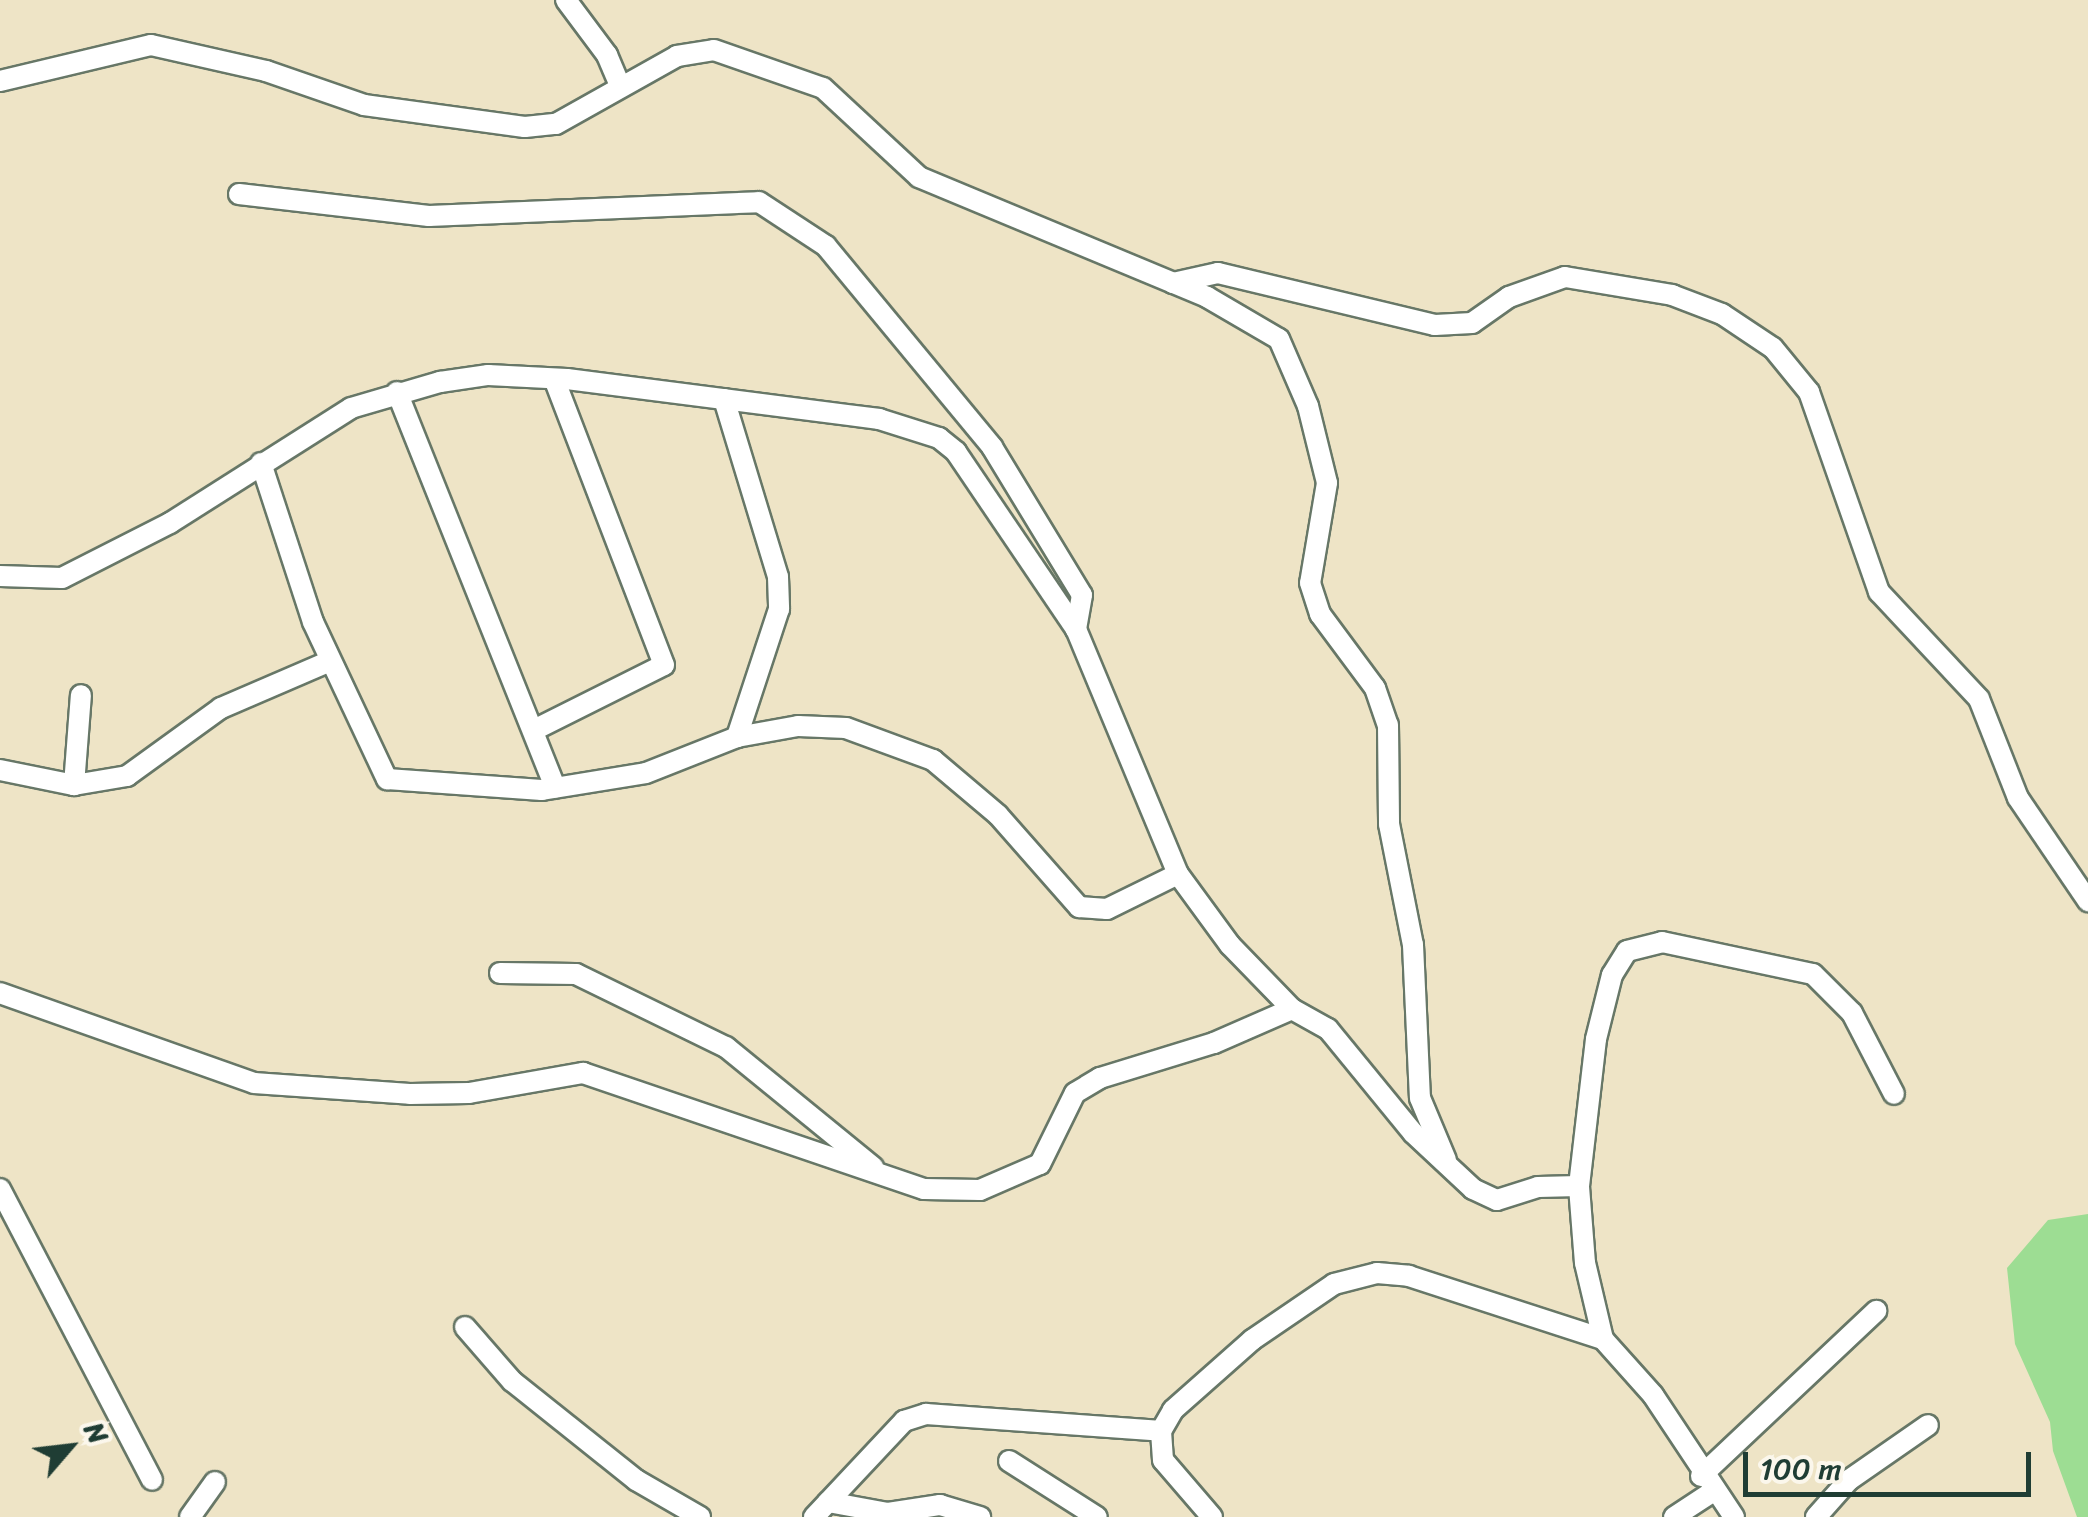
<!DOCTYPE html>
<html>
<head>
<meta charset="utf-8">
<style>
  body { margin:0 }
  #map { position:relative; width:2088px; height:1517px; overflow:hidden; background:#eee4c6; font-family:Sriracha,sans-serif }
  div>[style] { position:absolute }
  .green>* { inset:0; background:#9ddd93 }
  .roads { filter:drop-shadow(2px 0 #677767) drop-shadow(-2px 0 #677767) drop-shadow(0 2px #677767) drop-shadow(0 -2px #677767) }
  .minor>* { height:20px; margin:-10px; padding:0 10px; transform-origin:10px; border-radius:10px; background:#fff }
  span { translate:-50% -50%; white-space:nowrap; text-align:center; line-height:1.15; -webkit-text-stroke:10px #fbf7ec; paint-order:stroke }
  .north { position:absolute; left:20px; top:1397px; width:100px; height:100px; -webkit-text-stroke:8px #fbf7ec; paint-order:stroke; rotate:62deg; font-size:28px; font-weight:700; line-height:40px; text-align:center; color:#1f3d34 }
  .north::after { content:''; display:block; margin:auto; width:35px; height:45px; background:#1f3d34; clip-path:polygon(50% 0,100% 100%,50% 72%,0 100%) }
  .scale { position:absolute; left:1743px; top:1452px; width:288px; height:45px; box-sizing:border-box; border:5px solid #1f3d34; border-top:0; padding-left:12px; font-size:30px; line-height:35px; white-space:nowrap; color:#1f3d34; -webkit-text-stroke:8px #fbf7ec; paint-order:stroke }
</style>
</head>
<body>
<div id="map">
  <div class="green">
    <div style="clip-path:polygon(2088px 1214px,2088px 1517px,2077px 1517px,2053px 1451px,2050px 1422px,2015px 1344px,2007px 1268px,2048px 1220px)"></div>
  </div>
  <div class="roads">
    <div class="minor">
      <div style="left:566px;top:0;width:69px;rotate:53.3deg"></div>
      <div style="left:607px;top:55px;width:33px;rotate:67deg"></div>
      <div style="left:0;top:81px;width:155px;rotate:-13.4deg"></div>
      <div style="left:151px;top:45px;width:118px;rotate:12.7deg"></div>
      <div style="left:266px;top:71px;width:104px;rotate:19.1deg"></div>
      <div style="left:364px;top:105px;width:162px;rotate:7.8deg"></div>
      <div style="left:525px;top:127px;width:31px;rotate:-6deg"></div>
      <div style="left:556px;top:124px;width:139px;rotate:-29.3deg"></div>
      <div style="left:677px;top:56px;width:37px;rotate:-9deg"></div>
      <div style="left:714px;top:50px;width:115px;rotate:19.2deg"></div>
      <div style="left:823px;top:88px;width:131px;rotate:42.8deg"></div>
      <div style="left:919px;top:177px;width:312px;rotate:22.6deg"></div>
      <div style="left:1207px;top:297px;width:83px;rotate:30.3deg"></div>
      <div style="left:1279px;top:339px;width:73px;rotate:66.6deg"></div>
      <div style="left:1308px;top:406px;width:79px;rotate:76.1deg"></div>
      <div style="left:1327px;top:483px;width:101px;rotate:99.6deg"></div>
      <div style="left:1310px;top:583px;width:33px;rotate:72deg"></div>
      <div style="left:1320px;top:614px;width:92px;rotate:53.4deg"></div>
      <div style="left:1375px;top:688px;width:39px;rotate:71deg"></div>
      <div style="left:1388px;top:725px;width:99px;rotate:89.4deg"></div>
      <div style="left:1389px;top:824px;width:123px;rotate:78.8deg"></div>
      <div style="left:1413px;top:945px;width:153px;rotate:87.4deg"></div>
      <div style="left:1420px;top:1098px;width:67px;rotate:67.2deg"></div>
      <div style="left:239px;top:194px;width:191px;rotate:6.6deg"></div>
      <div style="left:429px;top:216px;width:330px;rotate:-2.4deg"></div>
      <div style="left:759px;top:202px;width:80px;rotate:33.3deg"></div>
      <div style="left:826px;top:246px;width:261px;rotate:50.4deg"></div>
      <div style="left:992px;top:447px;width:173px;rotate:58.7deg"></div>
      <div style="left:1082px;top:595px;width:35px;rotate:100deg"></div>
      <div style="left:1173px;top:283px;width:46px;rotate:-12.5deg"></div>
      <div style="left:1218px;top:273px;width:223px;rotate:13.5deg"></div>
      <div style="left:1435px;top:325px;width:37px;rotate:-3deg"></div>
      <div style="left:1472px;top:323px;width:45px;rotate:-35.1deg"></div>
      <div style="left:1509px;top:297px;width:59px;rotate:-19.7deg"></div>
      <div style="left:1565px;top:277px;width:109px;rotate:9.5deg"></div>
      <div style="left:1672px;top:295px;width:53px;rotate:20.8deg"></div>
      <div style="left:1722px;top:314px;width:61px;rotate:33.7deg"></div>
      <div style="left:1773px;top:348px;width:57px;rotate:50.7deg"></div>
      <div style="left:1809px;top:392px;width:212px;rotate:70.7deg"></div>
      <div style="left:1879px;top:592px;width:146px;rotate:46.9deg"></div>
      <div style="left:1979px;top:699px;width:106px;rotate:68.5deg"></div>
      <div style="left:2018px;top:798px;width:125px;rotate:55.8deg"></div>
      <div style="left:397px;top:392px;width:426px;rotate:68.2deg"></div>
      <div style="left:724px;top:399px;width:186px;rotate:73.1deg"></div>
      <div style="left:778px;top:577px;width:32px;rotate:88deg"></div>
      <div style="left:779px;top:609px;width:135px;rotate:108.2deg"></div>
      <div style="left:261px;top:463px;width:167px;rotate:71.9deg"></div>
      <div style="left:313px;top:622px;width:174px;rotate:64.8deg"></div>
      <div style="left:387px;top:779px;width:155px;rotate:4.1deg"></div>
      <div style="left:542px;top:790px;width:105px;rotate:-9.3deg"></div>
      <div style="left:646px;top:773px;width:98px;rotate:-21.6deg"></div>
      <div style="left:737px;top:737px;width:62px;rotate:-10.2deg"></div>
      <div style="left:798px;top:726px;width:48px;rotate:2.4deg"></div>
      <div style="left:846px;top:728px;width:93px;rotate:20.2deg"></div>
      <div style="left:933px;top:760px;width:85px;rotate:40.2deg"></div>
      <div style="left:998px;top:815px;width:123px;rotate:48.6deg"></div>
      <div style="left:1079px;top:907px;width:28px;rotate:4deg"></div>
      <div style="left:1107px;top:909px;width:79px;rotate:-26.2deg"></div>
      <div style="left:0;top:576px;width:62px;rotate:1.8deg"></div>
      <div style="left:62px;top:578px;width:121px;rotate:-27deg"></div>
      <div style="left:170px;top:523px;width:214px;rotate:-32.4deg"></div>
      <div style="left:351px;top:408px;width:93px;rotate:-16.3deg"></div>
      <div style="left:440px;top:382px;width:49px;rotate:-8.3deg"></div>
      <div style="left:488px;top:375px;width:79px;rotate:2.9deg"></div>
      <div style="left:567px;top:379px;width:315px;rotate:7.3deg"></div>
      <div style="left:879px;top:419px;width:63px;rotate:17.6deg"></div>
      <div style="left:939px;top:438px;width:22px;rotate:39deg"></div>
      <div style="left:956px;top:452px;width:214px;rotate:55.9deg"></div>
      <div style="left:1076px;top:629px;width:265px;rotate:67.4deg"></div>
      <div style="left:1178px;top:874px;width:88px;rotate:53.8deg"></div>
      <div style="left:1230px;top:945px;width:89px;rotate:45.9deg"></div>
      <div style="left:1292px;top:1009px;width:41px;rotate:29.1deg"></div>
      <div style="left:1328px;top:1029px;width:134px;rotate:50.7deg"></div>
      <div style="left:1413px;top:1133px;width:82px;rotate:43deg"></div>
      <div style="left:1473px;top:1189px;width:26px;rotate:25deg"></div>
      <div style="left:1497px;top:1200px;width:43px;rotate:-17.6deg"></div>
      <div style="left:1538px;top:1187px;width:41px;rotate:-1.4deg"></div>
      <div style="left:536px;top:729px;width:143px;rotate:-26.6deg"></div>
      <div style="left:664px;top:665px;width:306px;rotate:-111deg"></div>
      <div style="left:0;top:770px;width:76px;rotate:11.5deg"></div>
      <div style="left:74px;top:785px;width:54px;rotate:-9.6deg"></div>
      <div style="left:127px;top:776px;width:116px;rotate:-35.9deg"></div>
      <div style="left:221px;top:708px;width:119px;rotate:-23.3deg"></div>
      <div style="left:74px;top:785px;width:90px;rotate:-85.6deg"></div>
      <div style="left:500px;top:973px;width:76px;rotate:0.8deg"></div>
      <div style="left:576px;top:974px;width:167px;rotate:26deg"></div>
      <div style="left:726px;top:1047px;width:190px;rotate:39.2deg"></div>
      <div style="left:0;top:993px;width:269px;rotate:19.5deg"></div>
      <div style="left:254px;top:1083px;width:156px;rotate:4deg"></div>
      <div style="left:410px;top:1094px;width:59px;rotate:-1deg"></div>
      <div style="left:469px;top:1093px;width:116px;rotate:-10deg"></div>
      <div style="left:583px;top:1073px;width:360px;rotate:18.8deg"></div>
      <div style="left:924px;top:1189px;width:56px;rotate:1deg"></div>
      <div style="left:980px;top:1190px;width:65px;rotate:-23.4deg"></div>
      <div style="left:1040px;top:1164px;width:79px;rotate:-63.8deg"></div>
      <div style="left:1075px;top:1093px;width:29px;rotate:-31deg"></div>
      <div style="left:1100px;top:1078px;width:119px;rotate:-17.1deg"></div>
      <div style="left:1214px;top:1043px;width:85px;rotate:-23.6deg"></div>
      <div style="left:0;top:1189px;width:328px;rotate:62.4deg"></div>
      <div style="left:465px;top:1327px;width:72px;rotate:49deg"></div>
      <div style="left:512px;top:1381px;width:159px;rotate:38.6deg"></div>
      <div style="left:636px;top:1480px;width:74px;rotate:30deg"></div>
      <div style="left:1009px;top:1461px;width:104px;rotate:32.5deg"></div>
      <div style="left:1701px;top:1476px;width:241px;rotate:-43.3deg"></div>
      <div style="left:828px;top:1502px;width:61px;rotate:10.4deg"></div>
      <div style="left:888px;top:1513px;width:53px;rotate:-8.7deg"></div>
      <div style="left:940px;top:1505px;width:42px;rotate:16.7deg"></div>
      <div style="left:190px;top:1517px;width:43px;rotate:-54.5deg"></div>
      <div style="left:814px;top:1517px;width:132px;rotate:-46.8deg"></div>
      <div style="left:904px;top:1421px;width:23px;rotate:-18deg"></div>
      <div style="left:926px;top:1414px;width:236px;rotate:4.1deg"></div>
      <div style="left:1212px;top:1517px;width:75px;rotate:-130.7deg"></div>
      <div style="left:1163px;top:1460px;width:29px;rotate:-94deg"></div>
      <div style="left:1161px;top:1431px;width:24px;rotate:-60deg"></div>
      <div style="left:1173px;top:1410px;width:106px;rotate:-41.5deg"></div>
      <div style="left:1252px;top:1340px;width:99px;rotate:-34.3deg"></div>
      <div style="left:1334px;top:1284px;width:44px;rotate:-14.3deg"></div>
      <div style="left:1377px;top:1273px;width:32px;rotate:5deg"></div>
      <div style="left:1409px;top:1276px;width:204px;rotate:18deg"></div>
      <div style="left:1674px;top:1517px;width:45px;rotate:-33.3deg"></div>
      <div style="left:1734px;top:1517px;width:146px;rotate:-123.6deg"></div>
      <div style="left:1653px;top:1395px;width:75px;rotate:-131.8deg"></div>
      <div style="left:1603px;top:1339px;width:78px;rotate:-103.3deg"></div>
      <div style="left:1585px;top:1263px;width:77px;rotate:-94.5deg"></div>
      <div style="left:1579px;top:1186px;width:148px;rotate:-83.4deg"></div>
      <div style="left:1596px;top:1039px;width:66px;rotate:-76deg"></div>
      <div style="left:1612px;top:975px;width:28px;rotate:-58deg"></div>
      <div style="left:1627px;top:951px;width:36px;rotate:-14deg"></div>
      <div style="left:1662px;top:942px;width:154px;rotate:12deg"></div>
      <div style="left:1813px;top:974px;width:55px;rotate:45deg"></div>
      <div style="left:1852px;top:1013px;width:91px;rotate:62.6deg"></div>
      <div style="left:1816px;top:1517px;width:50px;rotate:-48.3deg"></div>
      <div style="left:1849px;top:1480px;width:96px;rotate:-34.8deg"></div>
    </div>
  </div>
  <div class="north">N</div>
  <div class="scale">100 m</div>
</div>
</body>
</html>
